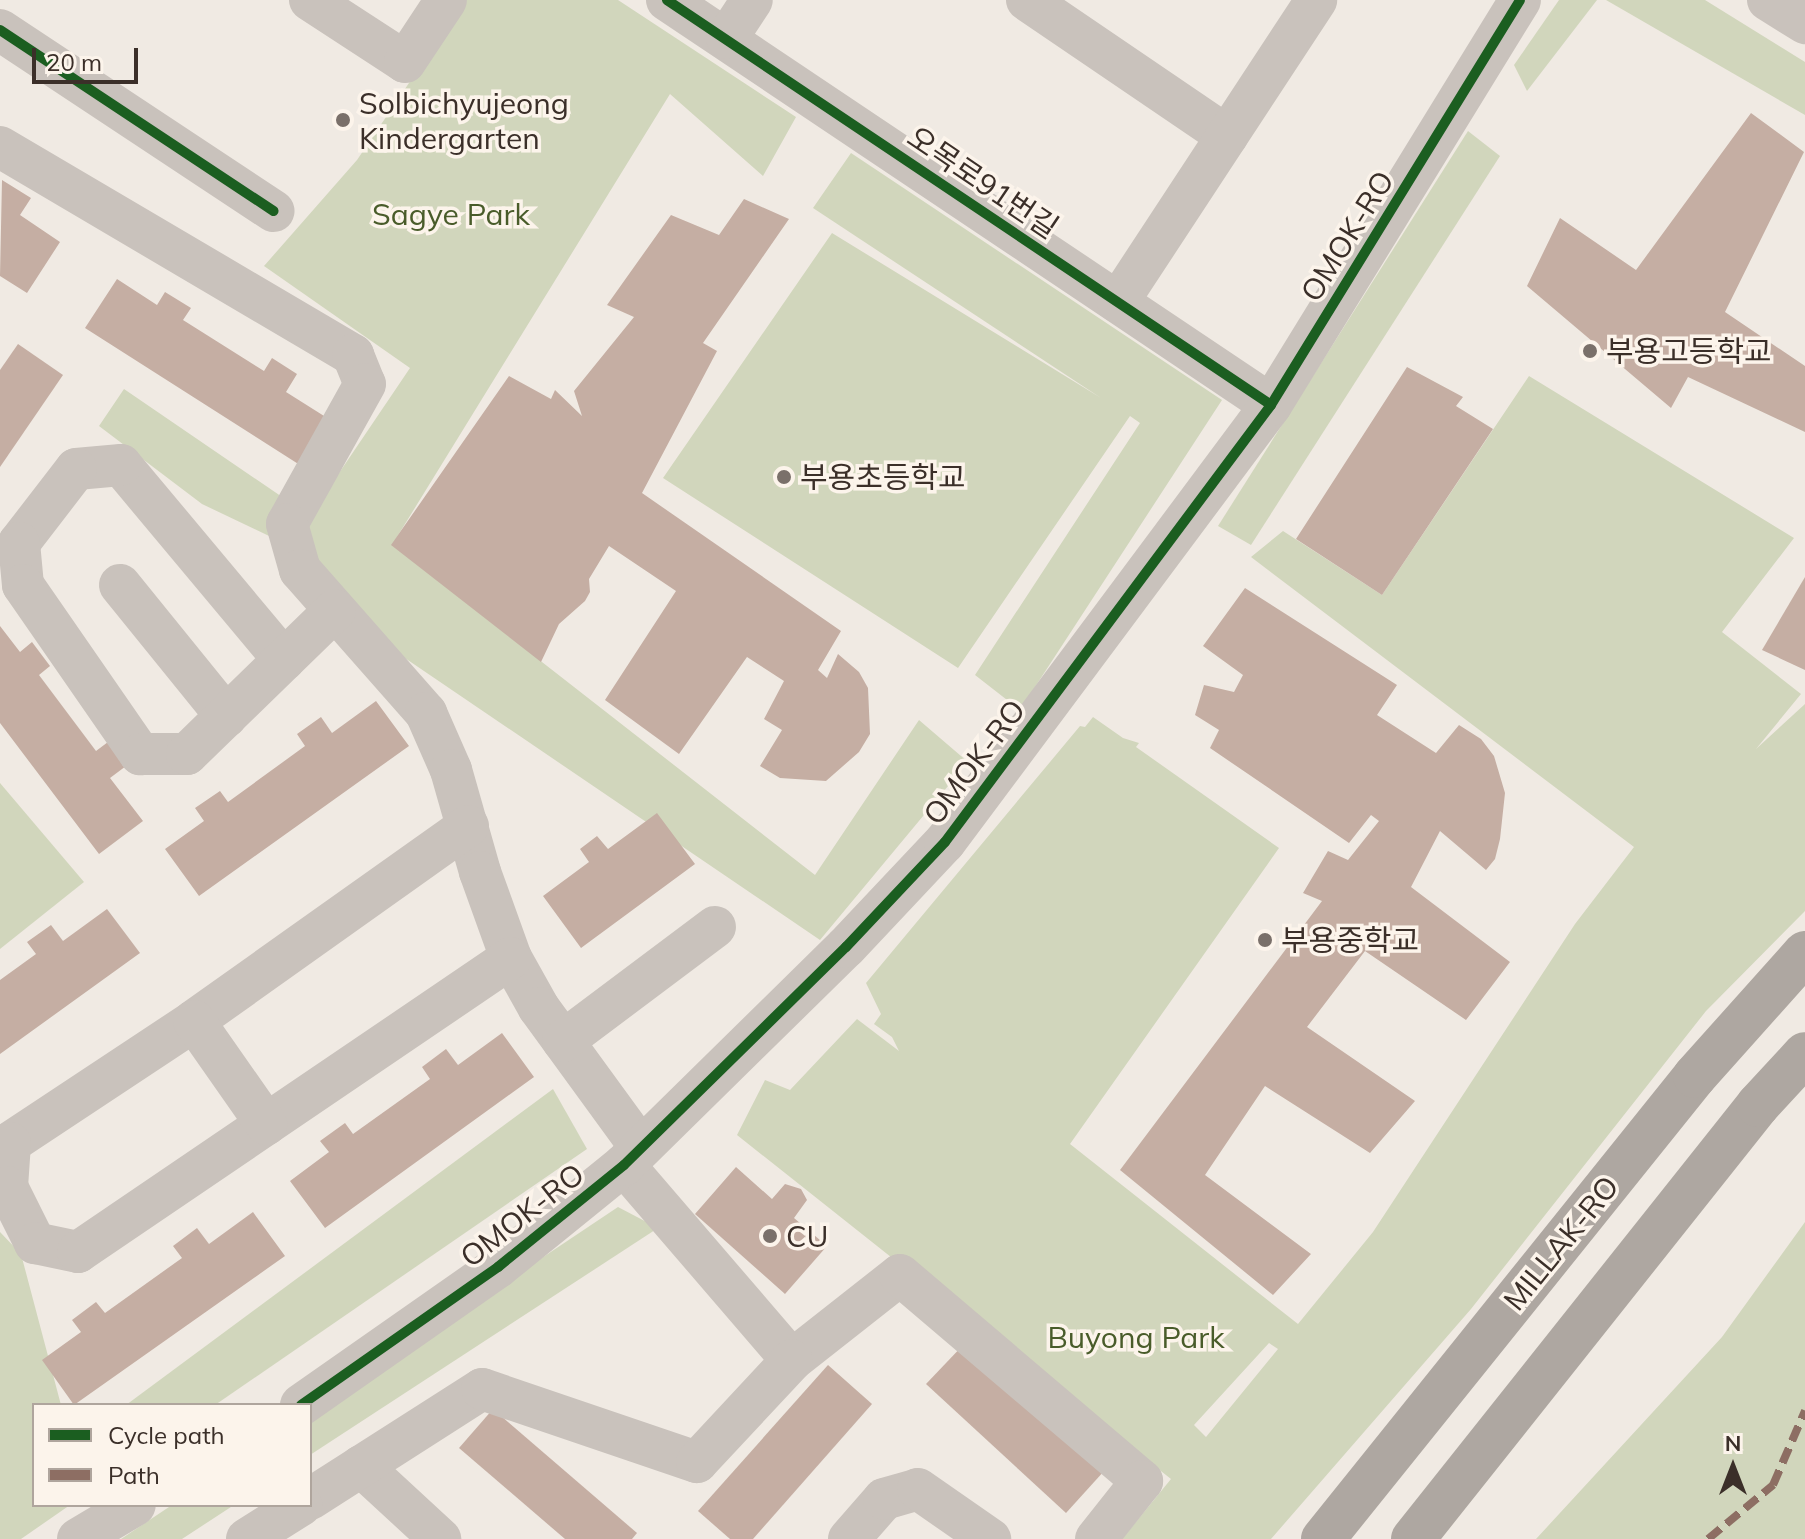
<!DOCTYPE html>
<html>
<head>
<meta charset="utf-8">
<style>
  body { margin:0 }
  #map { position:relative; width:1805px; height:1539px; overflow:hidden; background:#f0eae3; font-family:Mulish,"Noto Sans KR",sans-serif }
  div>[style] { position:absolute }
  .green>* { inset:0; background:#d1d6bc }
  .building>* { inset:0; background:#c5aea3 }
  .minor>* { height:42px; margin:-21px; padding:0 21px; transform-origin:21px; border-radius:21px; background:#c9c2bc }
  .major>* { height:44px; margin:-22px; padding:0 22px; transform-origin:22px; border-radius:22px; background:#aea7a1 }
  .quiet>* { height:8px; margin-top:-4px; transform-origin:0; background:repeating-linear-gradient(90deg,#8d6e63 0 16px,transparent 0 24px) }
  .cycleway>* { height:10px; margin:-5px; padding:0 5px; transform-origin:5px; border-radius:5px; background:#1b5e20 }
  .dots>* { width:22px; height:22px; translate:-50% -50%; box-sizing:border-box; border:4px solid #fcf4eb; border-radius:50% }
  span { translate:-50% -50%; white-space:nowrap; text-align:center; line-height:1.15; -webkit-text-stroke:7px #fcf4eb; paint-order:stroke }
  .poi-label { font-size:30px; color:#3b2f29 }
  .left { translate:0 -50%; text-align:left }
  .street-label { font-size:30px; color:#3b2f29 }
  .park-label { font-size:30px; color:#495c2a }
  .legend { position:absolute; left:32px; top:1403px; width:280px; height:104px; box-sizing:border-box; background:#fcf4eb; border:2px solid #afa59d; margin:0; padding:10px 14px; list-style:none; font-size:24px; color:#3b2f29 }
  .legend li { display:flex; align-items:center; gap:16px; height:40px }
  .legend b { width:40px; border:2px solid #afa59d }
  .north { position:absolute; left:1693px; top:1427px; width:80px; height:80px; -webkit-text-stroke:6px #fcf4eb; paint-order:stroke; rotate:0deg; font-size:22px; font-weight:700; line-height:32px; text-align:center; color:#3b2f29 }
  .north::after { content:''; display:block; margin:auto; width:28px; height:36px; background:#3b2f29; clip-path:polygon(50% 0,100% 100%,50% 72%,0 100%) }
  .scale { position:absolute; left:32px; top:48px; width:106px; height:36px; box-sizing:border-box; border:4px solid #3b2f29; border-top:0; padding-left:10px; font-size:24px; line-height:28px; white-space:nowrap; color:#3b2f29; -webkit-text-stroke:6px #fcf4eb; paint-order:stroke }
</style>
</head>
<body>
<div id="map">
  <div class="green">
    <div style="clip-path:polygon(465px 0,618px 0,796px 117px,763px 176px,670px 94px,392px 545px,815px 875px,919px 720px,968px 762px,820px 940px,371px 635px,313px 557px,202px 504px,99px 426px,124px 389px,310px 516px,410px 368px,264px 266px,357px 160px)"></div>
    <div style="clip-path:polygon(1559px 0,1597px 0,1527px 91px,1514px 65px)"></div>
    <div style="clip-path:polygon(1606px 0,1705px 0,1805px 62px,1805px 115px)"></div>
    <div style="clip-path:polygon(1468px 131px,1500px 156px,1251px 545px,1218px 526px)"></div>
    <div style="clip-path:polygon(851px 153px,1222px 400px,1020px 710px,975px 675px,1140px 423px,1130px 416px,958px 668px,663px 478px,832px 233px,1101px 398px,813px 208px)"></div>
    <div style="clip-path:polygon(evenodd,1529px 376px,1794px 538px,1722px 632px,1801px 694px,1756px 749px,1805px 704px,1805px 911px,1706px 1011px,1471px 1309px,1271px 1539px,1122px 1539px,1171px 1479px,737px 1135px,765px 1080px,790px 1090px,857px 1019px,899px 1051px,892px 1037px,874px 1024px,881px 1014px,866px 983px,1080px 726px,1085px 727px,1093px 717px,1123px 738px,1139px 743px,1136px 747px,1279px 848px,1070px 1144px,1298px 1324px,1373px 1232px,1575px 924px,1634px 847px,1251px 557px,1283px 531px,1382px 595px,1529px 376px,1269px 1343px,1278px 1349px,1206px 1437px,1194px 1425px,1269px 1343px)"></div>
    <div style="clip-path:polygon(0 783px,84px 882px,0 949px)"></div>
    <div style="clip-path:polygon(553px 1089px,587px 1149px,215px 1405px,126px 1405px)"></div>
    <div style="clip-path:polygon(618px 1207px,658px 1228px,310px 1455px,310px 1413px)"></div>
    <div style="clip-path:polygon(1805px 1222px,1805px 1539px,1536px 1539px,1722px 1337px)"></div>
    <div style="clip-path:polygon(0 1232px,21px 1254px,61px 1405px,34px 1405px,34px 1505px,70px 1505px,21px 1539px,0 1539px)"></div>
    <div style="clip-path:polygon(172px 1505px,234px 1505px,182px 1539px,121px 1539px)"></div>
  </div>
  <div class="building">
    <div style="clip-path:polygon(1751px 113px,1804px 152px,1725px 312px,1805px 366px,1805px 432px,1688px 377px,1671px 408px,1527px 286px,1560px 218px,1636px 270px)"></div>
    <div style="clip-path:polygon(2px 180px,31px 198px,20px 215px,60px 242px,27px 293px,0 276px)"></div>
    <div style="clip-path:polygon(744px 199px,789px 219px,703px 343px,717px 351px,642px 493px,841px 631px,818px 670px,827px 678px,838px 654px,859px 672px,868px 688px,870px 734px,859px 752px,826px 781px,780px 778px,760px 766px,782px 730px,764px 719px,784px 681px,747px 657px,679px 754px,605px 700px,676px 591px,609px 546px,589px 579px,590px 592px,585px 601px,559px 624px,541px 662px,391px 545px,509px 376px,551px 399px,555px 390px,582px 416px,574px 391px,634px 317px,607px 305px,671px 215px,719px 235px)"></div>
    <div style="clip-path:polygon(117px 279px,157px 305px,165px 292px,191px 308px,183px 320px,264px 371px,272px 358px,297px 374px,286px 392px,332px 421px,303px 467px,85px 328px)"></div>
    <div style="clip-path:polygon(18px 344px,63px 375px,0 467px,0 370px)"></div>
    <div style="clip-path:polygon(1407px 367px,1463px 397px,1456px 406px,1493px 429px,1382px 595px,1296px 539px)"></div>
    <div style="clip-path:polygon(1805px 577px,1805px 670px,1762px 650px)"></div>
    <div style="clip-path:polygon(1245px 588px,1397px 685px,1377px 715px,1436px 753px,1459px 725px,1481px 739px,1494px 756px,1505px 793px,1500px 839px,1495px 859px,1486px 870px,1440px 831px,1411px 887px,1510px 962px,1466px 1020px,1365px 951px,1307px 1027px,1415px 1101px,1370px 1153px,1265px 1086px,1205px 1175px,1311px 1254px,1273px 1295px,1120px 1170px,1322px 901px,1303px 893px,1328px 851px,1348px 860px,1379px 821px,1371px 815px,1349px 843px,1210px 748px,1219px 730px,1195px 715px,1204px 685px,1234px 692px,1243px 675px,1203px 646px)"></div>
    <div style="clip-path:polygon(0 626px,20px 652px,32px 642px,50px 666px,39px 675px,96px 751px,108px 742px,126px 766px,110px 778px,143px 821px,99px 854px,0 723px)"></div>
    <div style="clip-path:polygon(376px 701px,409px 746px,199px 896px,165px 849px,204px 821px,195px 808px,220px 791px,228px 802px,305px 746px,297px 734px,321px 717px,332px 733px)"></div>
    <div style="clip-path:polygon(657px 813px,695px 864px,581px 948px,543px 896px,589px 862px,580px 849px,597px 836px,608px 849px)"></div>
    <div style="clip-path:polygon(107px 909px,140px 953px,0 1054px,0 980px,36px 954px,27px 942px,51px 925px,63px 941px)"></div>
    <div style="clip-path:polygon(502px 1033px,534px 1077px,325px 1228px,290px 1181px,329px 1152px,320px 1141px,345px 1123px,353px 1134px,430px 1079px,422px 1067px,446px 1049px,458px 1065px)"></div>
    <div style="clip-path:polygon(736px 1167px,772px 1199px,785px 1184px,801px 1189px,807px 1200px,794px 1218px,827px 1246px,785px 1294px,695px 1214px)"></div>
    <div style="clip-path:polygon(253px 1212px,285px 1256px,74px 1405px,42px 1360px,81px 1332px,72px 1320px,96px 1302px,105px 1313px,182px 1258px,173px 1246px,197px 1228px,209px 1244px)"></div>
    <div style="clip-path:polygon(966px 1342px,1105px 1470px,1066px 1513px,926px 1384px)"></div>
    <div style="clip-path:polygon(828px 1365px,872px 1404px,753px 1539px,730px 1539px,698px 1511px)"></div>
    <div style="clip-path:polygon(493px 1409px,637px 1533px,632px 1539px,565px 1539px,459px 1448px)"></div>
  </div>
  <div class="minor">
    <div style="left:310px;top:0;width:113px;rotate:33.1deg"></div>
    <div style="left:405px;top:62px;width:74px;rotate:-56.5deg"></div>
    <div style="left:667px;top:0;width:727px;rotate:33.84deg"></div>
    <div style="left:1027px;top:0;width:242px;rotate:34.2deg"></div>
    <div style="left:1768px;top:0;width:44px;rotate:31.9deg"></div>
    <div style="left:0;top:30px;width:328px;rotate:33.5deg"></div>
    <div style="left:727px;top:38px;width:45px;rotate:-56.7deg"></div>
    <div style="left:0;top:147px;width:410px;rotate:30.5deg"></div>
    <div style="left:353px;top:355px;width:31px;rotate:68deg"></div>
    <div style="left:365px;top:384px;width:160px;rotate:119.1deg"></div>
    <div style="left:287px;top:524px;width:48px;rotate:74.2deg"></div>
    <div style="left:300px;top:570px;width:191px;rotate:48.6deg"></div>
    <div style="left:426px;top:713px;width:62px;rotate:66.3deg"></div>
    <div style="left:451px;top:770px;width:106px;rotate:74.1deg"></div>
    <div style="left:480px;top:872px;width:91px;rotate:70.2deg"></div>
    <div style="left:511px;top:958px;width:57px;rotate:60.8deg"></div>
    <div style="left:539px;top:1008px;width:173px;rotate:53.9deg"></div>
    <div style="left:1118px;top:302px;width:361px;rotate:-56.7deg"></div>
    <div style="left:120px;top:585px;width:169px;rotate:51deg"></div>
    <div style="left:284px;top:660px;width:254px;rotate:-129.9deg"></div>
    <div style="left:121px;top:465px;width:45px;rotate:174.9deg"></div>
    <div style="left:76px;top:469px;width:93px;rotate:127.6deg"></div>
    <div style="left:19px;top:543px;width:42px;rotate:84.6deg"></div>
    <div style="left:23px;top:585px;width:206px;rotate:55.3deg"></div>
    <div style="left:140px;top:754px;width:47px"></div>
    <div style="left:187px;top:754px;width:206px;rotate:-44.2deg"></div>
    <div style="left:468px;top:826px;width:336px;rotate:144.6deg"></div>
    <div style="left:194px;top:1021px;width:221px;rotate:146.5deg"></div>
    <div style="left:10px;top:1143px;width:44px;rotate:93.9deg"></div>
    <div style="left:7px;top:1187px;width:63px;rotate:63.4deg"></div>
    <div style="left:35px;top:1243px;width:44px;rotate:11.8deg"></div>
    <div style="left:78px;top:1252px;width:523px;rotate:-34.18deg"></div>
    <div style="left:194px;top:1021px;width:126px;rotate:55deg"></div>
    <div style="left:563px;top:1041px;width:190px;rotate:-36.9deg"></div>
    <div style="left:624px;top:1165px;width:257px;rotate:49.3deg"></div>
    <div style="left:792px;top:1360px;width:137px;rotate:-38.2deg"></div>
    <div style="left:900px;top:1275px;width:318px;rotate:40.4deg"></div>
    <div style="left:1142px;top:1481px;width:74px;rotate:128.4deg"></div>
    <div style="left:301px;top:1405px;width:241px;rotate:-35deg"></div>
    <div style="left:498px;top:1267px;width:162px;rotate:-39deg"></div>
    <div style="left:624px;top:1165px;width:311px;rotate:-44.5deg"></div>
    <div style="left:846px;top:947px;width:144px;rotate:-46.7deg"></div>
    <div style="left:945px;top:842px;width:545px;rotate:-53.28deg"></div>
    <div style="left:1271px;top:405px;width:475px;rotate:-58.4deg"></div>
    <div style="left:361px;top:1466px;width:108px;rotate:42.7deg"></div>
    <div style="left:310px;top:1499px;width:204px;rotate:-32.6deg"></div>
    <div style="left:482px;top:1389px;width:227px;rotate:18.8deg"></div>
    <div style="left:697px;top:1462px;width:139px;rotate:-47deg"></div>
    <div style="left:78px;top:1539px;width:66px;rotate:-30.8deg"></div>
    <div style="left:247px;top:1539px;width:64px;rotate:-32.2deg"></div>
    <div style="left:849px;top:1539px;width:53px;rotate:-48.8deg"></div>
    <div style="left:884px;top:1499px;width:35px;rotate:-16deg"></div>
    <div style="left:918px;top:1489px;width:88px;rotate:34.8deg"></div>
  </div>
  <div class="major">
    <div style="left:1323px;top:1539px;width:594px;rotate:-51.22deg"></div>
    <div style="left:1695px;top:1076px;width:165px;rotate:-48.2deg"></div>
    <div style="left:1413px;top:1539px;width:554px;rotate:-51.52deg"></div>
    <div style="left:1758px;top:1105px;width:69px;rotate:-47.3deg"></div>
  </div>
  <div class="quiet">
    <div style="left:1708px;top:1539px;width:85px;rotate:-39.7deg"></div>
    <div style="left:1773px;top:1485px;width:81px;rotate:-66.6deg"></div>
  </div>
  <div class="cycleway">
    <div style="left:667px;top:0;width:727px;rotate:33.84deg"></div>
    <div style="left:0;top:30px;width:328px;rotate:33.5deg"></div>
    <div style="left:301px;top:1405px;width:241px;rotate:-35deg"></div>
    <div style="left:498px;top:1267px;width:162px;rotate:-39deg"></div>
    <div style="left:624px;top:1165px;width:311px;rotate:-44.5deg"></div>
    <div style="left:846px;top:947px;width:144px;rotate:-46.7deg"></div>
    <div style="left:945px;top:842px;width:545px;rotate:-53.28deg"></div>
    <div style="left:1271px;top:405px;width:475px;rotate:-58.4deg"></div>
  </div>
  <div class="dots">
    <div style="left:343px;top:120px;background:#7a706a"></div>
    <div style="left:1590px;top:351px;background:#7a706a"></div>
    <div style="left:784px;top:477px;background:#7a706a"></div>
    <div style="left:1265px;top:940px;background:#7a706a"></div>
    <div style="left:770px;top:1236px;background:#7a706a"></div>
  </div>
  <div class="poi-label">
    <span class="left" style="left:359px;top:120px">Solbichyujeong<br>Kindergarten</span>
    <span class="left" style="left:1606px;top:351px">부용고등학교</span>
    <span class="left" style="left:800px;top:477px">부용초등학교</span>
    <span class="left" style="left:1281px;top:940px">부용중학교</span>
    <span class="left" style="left:786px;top:1236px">CU</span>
  </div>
  <div class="street-label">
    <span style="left:983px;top:182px;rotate:34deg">오목로91번길</span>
    <span style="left:1347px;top:236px;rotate:-58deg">OMOK-RO</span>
    <span style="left:974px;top:762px;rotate:-53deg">OMOK-RO</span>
    <span style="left:522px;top:1215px;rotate:-38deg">OMOK-RO</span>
    <span style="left:1561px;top:1243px;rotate:-51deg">MILLAK-RO</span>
  </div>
  <div class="park-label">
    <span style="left:451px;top:214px">Sagye Park</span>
    <span style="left:1136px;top:1337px">Buyong Park</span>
  </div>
  <ul class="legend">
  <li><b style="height:10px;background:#1b5e20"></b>Cycle path</li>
  <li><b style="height:10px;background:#8d6e63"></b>Path</li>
  </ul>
  <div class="north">N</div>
  <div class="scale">20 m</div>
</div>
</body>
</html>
